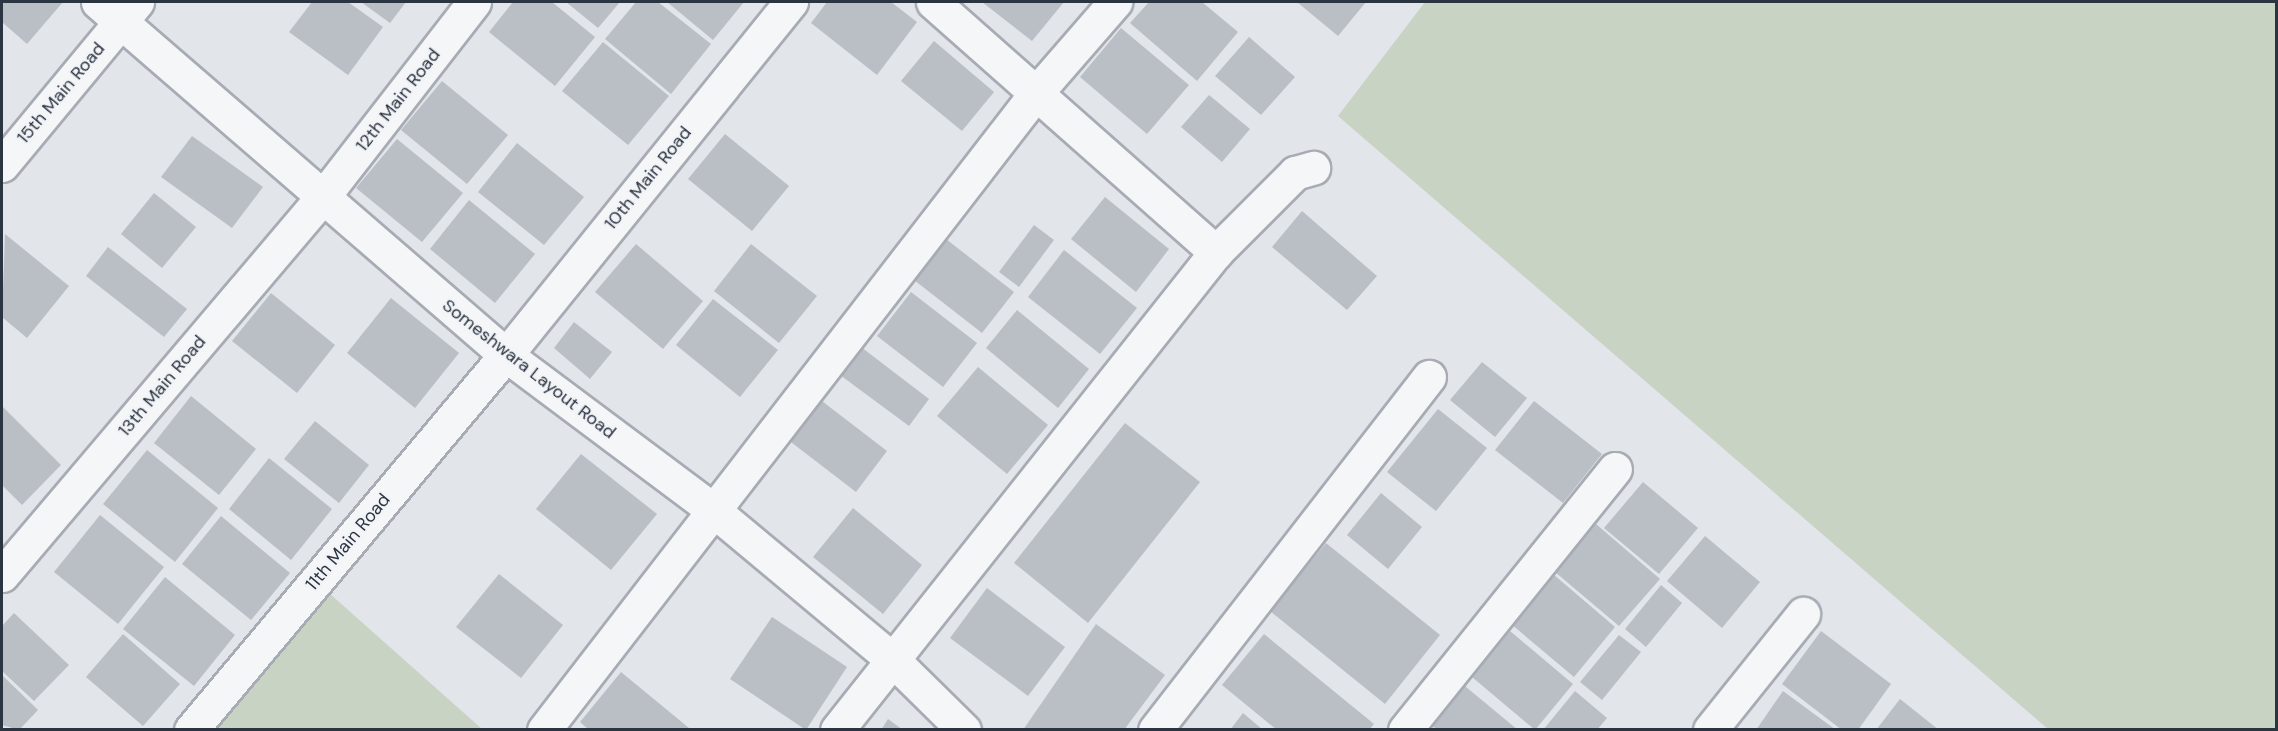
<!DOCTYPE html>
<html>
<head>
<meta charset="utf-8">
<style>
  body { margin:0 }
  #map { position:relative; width:2278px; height:731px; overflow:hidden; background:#e2e5ea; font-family:"DM Sans",sans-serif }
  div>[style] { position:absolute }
  .green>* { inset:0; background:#c8d3c4 }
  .building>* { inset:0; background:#babfc6 }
  .roads { filter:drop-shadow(2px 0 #a7acb4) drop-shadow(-2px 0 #a7acb4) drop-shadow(0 2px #a7acb4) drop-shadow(0 -2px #a7acb4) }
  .minor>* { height:33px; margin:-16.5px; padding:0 16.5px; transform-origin:16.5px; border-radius:16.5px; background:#f5f6f8 }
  span { translate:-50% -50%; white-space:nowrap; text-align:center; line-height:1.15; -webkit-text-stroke:5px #f2f4f7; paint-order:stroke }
  .street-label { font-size:18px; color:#2b3441 }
  .frame { position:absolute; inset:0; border:3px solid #2b3441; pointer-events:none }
</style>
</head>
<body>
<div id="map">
  <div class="green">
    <div style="clip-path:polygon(1425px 2px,2276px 2px,2276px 729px,2048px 729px,1338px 116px)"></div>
    <div style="clip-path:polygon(329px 593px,482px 729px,213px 729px)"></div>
  </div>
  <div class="building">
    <div style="clip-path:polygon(2px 2px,63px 2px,27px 44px,2px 22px)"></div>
    <div style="clip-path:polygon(312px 2px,348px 2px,383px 27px,348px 75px,289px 32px)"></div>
    <div style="clip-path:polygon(361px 2px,406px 2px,390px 23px)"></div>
    <div style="clip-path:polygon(513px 2px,552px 2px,595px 37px,555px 86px,489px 32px)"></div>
    <div style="clip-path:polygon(566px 2px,620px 2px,598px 28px)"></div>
    <div style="clip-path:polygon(636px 2px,658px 2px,711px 44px,671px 94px,605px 39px)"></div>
    <div style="clip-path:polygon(667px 2px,744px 2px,713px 40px)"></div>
    <div style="clip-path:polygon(827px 2px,891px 2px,917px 22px,877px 75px,811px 23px)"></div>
    <div style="clip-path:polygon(982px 2px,1064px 2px,1032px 41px)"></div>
    <div style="clip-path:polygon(1149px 2px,1202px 2px,1238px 32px,1197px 81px,1130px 23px)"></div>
    <div style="clip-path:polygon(1297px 2px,1366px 2px,1338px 36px)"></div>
    <div style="clip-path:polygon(1121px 28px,1189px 85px,1147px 134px,1080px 77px)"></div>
    <div style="clip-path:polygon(1249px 37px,1295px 77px,1261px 115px,1215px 76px)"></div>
    <div style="clip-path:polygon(934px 41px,994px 92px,962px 131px,901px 81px)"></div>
    <div style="clip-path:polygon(603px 42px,669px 96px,628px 145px,562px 91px)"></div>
    <div style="clip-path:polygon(442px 81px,508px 135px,467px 184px,401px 130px)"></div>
    <div style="clip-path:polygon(1209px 95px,1250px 129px,1222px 162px,1181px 127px)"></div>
    <div style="clip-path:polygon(725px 134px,789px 186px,752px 231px,688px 179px)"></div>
    <div style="clip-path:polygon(192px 136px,263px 187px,232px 228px,161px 177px)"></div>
    <div style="clip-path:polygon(397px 139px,463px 193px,422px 242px,356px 188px)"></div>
    <div style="clip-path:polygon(517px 143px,584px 197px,544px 245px,478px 192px)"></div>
    <div style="clip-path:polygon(154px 193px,196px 227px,162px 268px,121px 234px)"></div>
    <div style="clip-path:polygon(1105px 197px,1169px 249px,1136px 292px,1071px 239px)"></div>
    <div style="clip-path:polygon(469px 200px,535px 254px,495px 303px,430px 249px)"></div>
    <div style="clip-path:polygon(1302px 211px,1377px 276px,1347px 310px,1272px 247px)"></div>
    <div style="clip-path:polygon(1034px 225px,1054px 240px,1019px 287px,999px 272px)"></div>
    <div style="clip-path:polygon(5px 234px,69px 286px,27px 338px,2px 317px)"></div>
    <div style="clip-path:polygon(946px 239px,1014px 292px,982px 333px,914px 280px)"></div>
    <div style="clip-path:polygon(636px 244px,703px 301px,663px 349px,595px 292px)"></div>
    <div style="clip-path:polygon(751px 244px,817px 296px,779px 343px,714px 291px)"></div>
    <div style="clip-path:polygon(108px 247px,187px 309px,164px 337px,86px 276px)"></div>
    <div style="clip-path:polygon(1064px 250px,1137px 308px,1100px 354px,1028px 297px)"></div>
    <div style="clip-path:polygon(911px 292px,977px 343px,943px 387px,877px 336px)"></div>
    <div style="clip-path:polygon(271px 293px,335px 345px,297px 393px,232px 341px)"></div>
    <div style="clip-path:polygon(391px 298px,459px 353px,415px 408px,347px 353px)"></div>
    <div style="clip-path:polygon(713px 299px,778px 350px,740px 397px,676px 345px)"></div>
    <div style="clip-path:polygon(1017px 310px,1089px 369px,1058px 408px,986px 348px)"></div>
    <div style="clip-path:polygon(574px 322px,612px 352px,590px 379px,554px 348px)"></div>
    <div style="clip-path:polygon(861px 347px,929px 399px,909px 426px,840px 375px)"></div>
    <div style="clip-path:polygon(1482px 362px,1527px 398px,1495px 437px,1450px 400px)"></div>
    <div style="clip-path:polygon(978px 367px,1048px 425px,1007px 474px,937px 416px)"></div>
    <div style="clip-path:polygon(191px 396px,256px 449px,219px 495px,154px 443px)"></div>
    <div style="clip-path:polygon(818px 398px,887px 451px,856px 492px,787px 439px)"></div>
    <div style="clip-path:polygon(1534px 401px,1602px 454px,1563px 503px,1495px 450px)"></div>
    <div style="clip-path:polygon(2px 406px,61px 465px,22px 505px,2px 485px)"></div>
    <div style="clip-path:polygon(1438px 409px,1487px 448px,1436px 511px,1387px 472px)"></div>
    <div style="clip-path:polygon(315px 421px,369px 465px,339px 503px,284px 459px)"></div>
    <div style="clip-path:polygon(1125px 423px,1200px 482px,1088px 623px,1014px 563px)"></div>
    <div style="clip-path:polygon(147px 450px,218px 508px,175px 562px,103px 504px)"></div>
    <div style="clip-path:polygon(581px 454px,657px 514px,611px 570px,536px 509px)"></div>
    <div style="clip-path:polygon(269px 458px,332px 509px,291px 560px,229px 509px)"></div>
    <div style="clip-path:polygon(1643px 482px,1698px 528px,1659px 574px,1604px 528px)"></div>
    <div style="clip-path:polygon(1381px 493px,1422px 527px,1388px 569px,1347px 535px)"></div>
    <div style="clip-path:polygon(853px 508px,922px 565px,883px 614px,813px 557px)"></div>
    <div style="clip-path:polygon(100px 515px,164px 567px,118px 624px,54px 572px)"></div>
    <div style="clip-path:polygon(221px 516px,290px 573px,251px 620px,182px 564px)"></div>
    <div style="clip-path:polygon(1596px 524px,1660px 579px,1619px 626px,1555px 572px)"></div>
    <div style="clip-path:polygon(1705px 536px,1760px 582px,1722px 628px,1667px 581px)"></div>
    <div style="clip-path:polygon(1326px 543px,1440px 635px,1385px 704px,1270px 611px)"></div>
    <div style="clip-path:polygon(499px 574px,563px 625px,521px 678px,456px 627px)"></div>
    <div style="clip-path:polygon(1553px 574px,1615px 627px,1574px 677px,1511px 624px)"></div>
    <div style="clip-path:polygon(165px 577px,235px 635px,194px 686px,123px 629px)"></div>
    <div style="clip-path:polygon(1661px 585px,1682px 603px,1646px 647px,1625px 629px)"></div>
    <div style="clip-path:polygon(987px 588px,1065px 647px,1028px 696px,950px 638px)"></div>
    <div style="clip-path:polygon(14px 613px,69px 665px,34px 701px,2px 671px,2px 626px)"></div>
    <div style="clip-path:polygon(772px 617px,847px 667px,806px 730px,730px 679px)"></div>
    <div style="clip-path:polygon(1096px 624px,1165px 675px,1124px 730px,1023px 730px)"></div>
    <div style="clip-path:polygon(1510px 631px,1573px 684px,1535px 730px,1472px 677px)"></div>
    <div style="clip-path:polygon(1821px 631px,1891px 684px,1858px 730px,1842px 730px,1782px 684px)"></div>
    <div style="clip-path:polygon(123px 634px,180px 684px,143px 726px,86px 677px)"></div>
    <div style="clip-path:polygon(1264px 634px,1374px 724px,1369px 730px,1277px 730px,1222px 685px)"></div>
    <div style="clip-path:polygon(1619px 635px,1641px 652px,1602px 700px,1580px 682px)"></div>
    <div style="clip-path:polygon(621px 672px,689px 728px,687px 730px,589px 730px,580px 722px)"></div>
    <div style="clip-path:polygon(2px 675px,38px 710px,19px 730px,2px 725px)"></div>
    <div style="clip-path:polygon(1460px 682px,1518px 730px,1437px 730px,1427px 721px)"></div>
    <div style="clip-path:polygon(1575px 691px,1607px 718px,1597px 730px,1543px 730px)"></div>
    <div style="clip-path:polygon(1783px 691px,1836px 730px,1756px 730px)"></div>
    <div style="clip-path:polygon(1900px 699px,1939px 730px,1876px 730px)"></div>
    <div style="clip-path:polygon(1243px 713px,1263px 730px,1230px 730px)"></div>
    <div style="clip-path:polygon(888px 719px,903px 730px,881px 730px)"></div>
  </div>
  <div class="roads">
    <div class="minor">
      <div style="left:98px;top:2px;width:540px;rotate:40.87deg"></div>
      <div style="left:506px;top:355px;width:259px;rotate:36.8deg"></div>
      <div style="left:713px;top:510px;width:233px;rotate:39.8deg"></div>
      <div style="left:892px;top:659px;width:101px;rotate:44.6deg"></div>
      <div style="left:933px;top:2px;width:378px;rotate:41.5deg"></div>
      <div style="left:2px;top:165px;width:212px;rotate:-50.4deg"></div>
      <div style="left:2px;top:575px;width:494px;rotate:-49.7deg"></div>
      <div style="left:322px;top:198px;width:248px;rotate:-52.2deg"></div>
      <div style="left:191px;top:730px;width:490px;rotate:-50deg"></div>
      <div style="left:506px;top:355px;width:454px;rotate:-51.1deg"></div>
      <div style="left:544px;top:730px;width:805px;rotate:-52.32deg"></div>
      <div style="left:1036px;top:93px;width:121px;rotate:-49deg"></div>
      <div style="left:837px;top:730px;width:610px;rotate:-51.59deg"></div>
      <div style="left:1216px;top:252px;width:112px;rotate:-45deg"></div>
      <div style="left:1295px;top:173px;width:19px;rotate:-16deg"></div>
      <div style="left:1155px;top:730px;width:447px;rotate:-52.2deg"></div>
      <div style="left:1405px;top:730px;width:335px;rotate:-51.2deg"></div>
      <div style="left:1710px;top:730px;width:149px;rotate:-51.3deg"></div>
    </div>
  </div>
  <div class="street-label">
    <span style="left:61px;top:93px;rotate:-50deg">15th Main Road</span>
    <span style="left:398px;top:100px;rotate:-52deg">12th Main Road</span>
    <span style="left:648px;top:178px;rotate:-51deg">10th Main Road</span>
    <span style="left:529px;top:369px;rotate:38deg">Someshwara Layout Road</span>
    <span style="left:162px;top:386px;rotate:-50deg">13th Main Road</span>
    <span style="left:348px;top:542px;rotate:-50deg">11th Main Road</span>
  </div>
  <div class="frame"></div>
</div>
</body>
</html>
